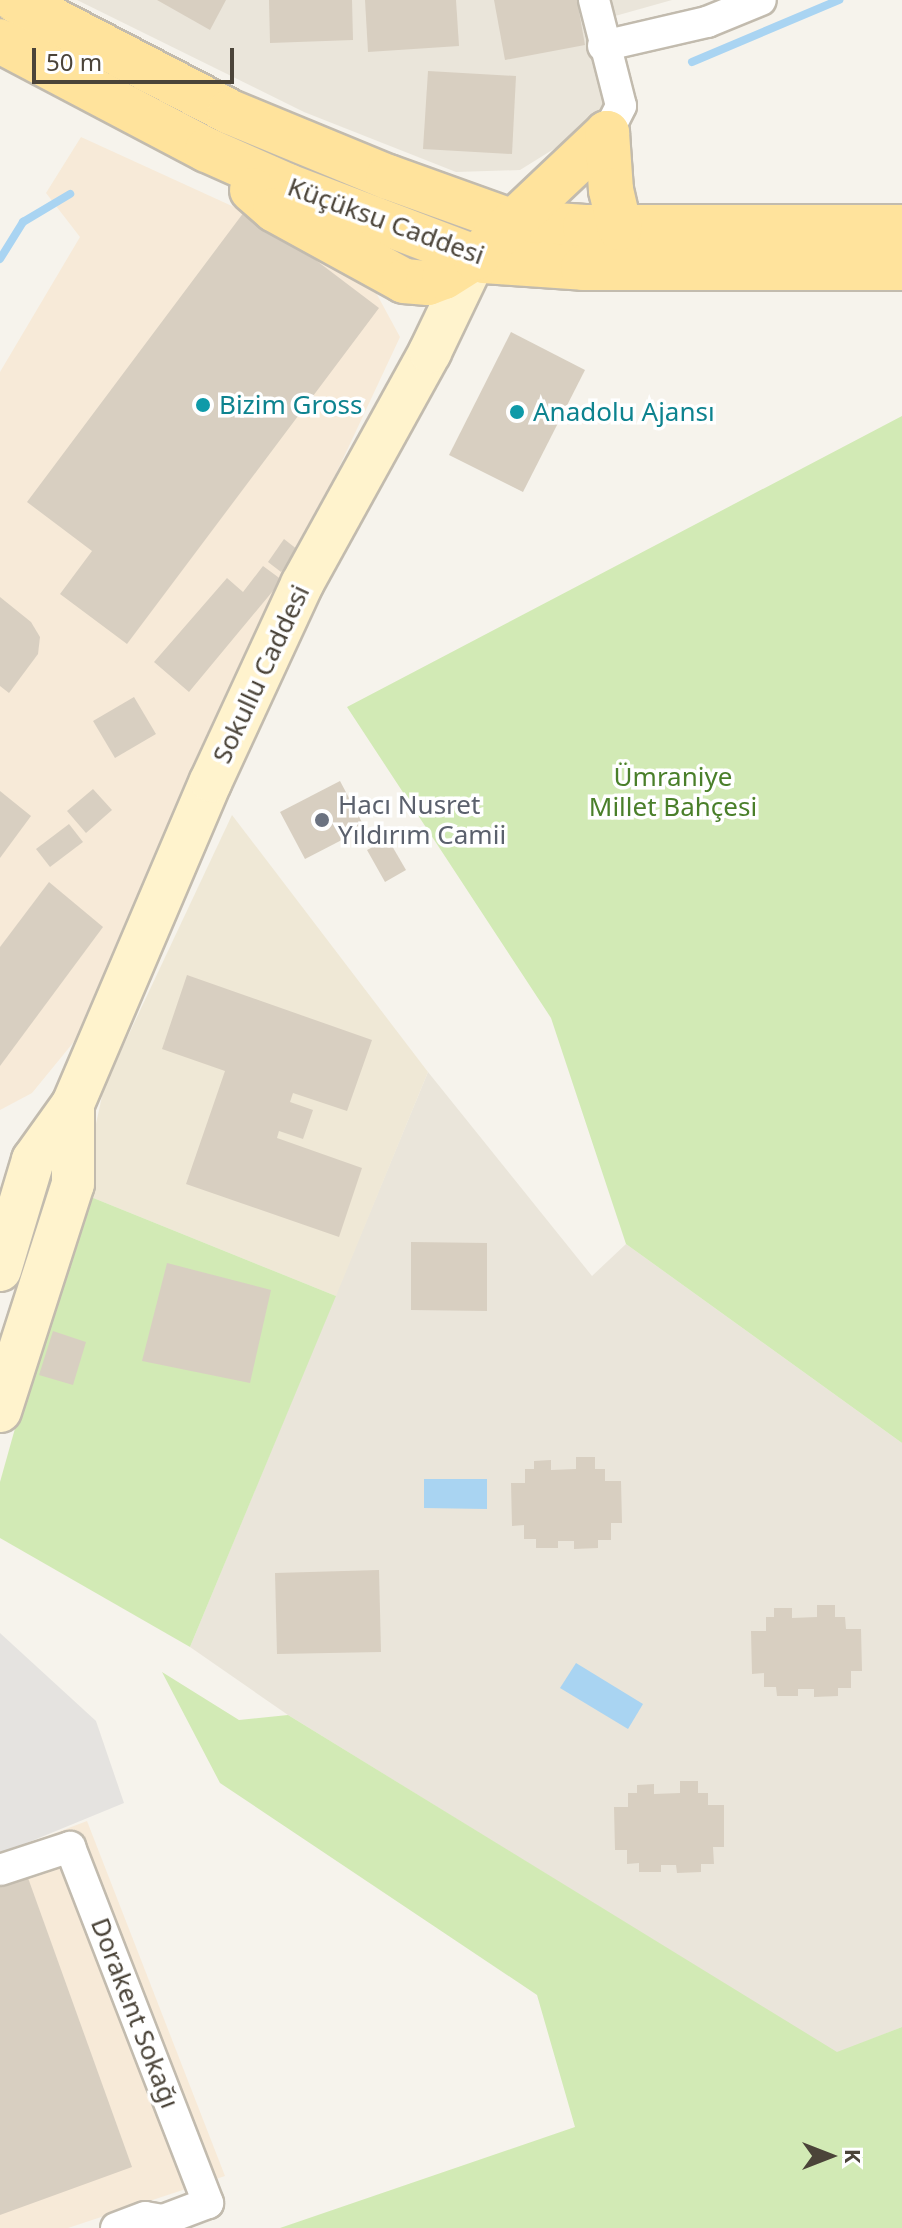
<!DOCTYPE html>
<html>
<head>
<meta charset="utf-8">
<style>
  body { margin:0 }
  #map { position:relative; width:902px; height:2228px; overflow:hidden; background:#f6f3ec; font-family:"Noto Sans",sans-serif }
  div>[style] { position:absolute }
  .residential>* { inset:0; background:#eae5da }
  .commercial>* { inset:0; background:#f7ead8 }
  .education>* { inset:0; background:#efe8d6 }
  .green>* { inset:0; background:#d2eab5 }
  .parking>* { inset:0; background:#e5e3e0 }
  .water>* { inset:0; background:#a9d4f2 }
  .stream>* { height:8px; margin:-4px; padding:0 4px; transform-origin:4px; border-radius:4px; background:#a9d4f2 }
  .building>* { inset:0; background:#d8cfc1 }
  .roads { filter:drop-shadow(2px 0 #c2bbae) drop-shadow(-2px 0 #c2bbae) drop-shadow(0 2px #c2bbae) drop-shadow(0 -2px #c2bbae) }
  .street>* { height:30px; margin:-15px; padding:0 15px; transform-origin:15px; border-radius:15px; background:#fff }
  .secondary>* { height:42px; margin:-21px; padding:0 21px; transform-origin:21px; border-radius:21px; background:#fff3cd }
  .primary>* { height:44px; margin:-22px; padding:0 22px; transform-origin:22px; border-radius:22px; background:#ffe39c }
  .dots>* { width:22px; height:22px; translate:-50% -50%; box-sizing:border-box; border:4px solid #fff; border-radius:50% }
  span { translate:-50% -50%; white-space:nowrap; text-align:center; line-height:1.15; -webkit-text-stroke:7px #fff; paint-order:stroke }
  .street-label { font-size:26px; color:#4b4439 }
  .culture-label { font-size:26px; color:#0d838f }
  .left { translate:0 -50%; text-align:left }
  .park-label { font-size:26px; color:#4a7f2a }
  .worship-label { font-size:26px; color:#5b616d }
  .north { position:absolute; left:790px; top:2116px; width:80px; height:80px; -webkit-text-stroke:6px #fff; paint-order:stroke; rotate:90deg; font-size:22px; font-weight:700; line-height:32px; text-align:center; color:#4b4439 }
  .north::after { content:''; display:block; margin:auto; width:28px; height:36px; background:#4b4439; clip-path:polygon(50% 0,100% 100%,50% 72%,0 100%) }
  .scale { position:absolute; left:32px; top:48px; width:202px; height:36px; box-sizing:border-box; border:4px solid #4b4439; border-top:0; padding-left:10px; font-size:24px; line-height:28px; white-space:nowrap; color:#4b4439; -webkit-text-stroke:6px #fff; paint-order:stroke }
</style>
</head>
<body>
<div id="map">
  <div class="residential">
    <div style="clip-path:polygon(77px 0,672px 0,608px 18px,580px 11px,615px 111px,520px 170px,456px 172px,304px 112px)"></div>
    <div style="clip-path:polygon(428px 1072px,592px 1276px,626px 1244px,902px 1443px,902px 2027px,837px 2053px,288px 1715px,190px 1647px)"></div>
  </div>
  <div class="commercial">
    <div style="clip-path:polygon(81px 137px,361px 265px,400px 337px,232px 696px,86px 1027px,32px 1093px,0 1110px,0 372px,80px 237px,46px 193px)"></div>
    <div style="clip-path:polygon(87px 1821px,225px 2176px,68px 2228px,0 2228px,0 1854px)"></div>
  </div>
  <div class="education">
    <div style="clip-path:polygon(232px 815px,428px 1072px,336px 1296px,81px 1193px,104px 1087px)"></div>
  </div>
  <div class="green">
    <div style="clip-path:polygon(902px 416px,902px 1443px,626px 1244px,551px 1018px,347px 707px)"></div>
    <div style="clip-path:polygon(81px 1193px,336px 1296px,190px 1647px,0 1538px,0 1482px)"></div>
    <div style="clip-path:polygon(162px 1672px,239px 1720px,288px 1715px,837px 2052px,902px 2027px,902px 2228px,280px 2228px,575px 2127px,537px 1995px,220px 1783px)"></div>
  </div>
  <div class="parking">
    <div style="clip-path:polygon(0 1633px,96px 1721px,124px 1803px,0 1854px)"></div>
  </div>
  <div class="water">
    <div style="clip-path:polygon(424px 1479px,487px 1479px,487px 1509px,424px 1508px)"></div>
    <div style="clip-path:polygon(576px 1663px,643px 1704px,628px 1729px,560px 1688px)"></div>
  </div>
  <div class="stream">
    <div style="left:692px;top:62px;width:160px;rotate:-22.9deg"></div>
    <div style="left:0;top:259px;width:44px;rotate:-58.1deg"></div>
    <div style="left:23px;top:222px;width:55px;rotate:-30.8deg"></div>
  </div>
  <div class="building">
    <div style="clip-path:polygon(157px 0,226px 0,210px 30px)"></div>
    <div style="clip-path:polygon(269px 0,352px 0,353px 40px,270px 43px)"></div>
    <div style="clip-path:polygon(365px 0,456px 0,459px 46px,368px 52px)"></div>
    <div style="clip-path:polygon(494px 0,577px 0,585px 45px,505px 60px)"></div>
    <div style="clip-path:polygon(428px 71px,516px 76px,512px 154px,423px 149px)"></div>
    <div style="clip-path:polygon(247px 208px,379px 308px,127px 644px,60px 594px,92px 551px,27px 502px)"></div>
    <div style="clip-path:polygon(511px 332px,585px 370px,523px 492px,449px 455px)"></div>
    <div style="clip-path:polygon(284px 539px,298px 550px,281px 572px,268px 562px)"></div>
    <div style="clip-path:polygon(263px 566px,282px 580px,189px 692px,154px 662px,227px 578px,243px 592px)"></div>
    <div style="clip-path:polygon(0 597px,31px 622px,40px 637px,38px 654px,9px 693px,0 686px)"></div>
    <div style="clip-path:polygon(134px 697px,156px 734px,115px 758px,93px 721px)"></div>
    <div style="clip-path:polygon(340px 781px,365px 828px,305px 859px,280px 812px)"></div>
    <div style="clip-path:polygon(93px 789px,112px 810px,86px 833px,67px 811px)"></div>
    <div style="clip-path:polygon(0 791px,31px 816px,0 858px)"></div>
    <div style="clip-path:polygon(69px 824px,83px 842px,50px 867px,36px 849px)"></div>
    <div style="clip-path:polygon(388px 839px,406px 870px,385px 882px,367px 850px)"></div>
    <div style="clip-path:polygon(49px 882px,103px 927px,0 1066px,0 947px)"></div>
    <div style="clip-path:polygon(187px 975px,372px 1040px,347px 1111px,293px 1093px,290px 1102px,313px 1110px,303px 1139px,279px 1131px,277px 1138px,362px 1168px,339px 1237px,186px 1184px,225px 1071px,162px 1049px)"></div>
    <div style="clip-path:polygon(411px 1242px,487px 1243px,487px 1311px,411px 1310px)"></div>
    <div style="clip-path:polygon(167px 1263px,271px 1290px,250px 1383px,142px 1361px)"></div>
    <div style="clip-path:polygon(53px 1331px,86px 1342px,73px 1385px,39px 1375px)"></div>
    <div style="clip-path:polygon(576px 1457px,595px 1457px,595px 1469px,605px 1469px,605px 1481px,621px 1481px,622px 1523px,611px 1523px,611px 1540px,598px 1540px,598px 1548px,574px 1549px,574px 1541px,558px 1541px,558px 1548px,536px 1548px,536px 1539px,524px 1539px,524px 1525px,512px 1526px,511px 1483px,525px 1483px,525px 1469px,534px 1469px,534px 1461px,551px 1460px,551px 1470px,576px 1469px)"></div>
    <div style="clip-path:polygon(379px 1570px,381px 1652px,277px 1654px,275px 1573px)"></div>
    <div style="clip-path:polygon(817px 1605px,835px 1605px,835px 1617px,845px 1617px,846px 1629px,861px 1629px,862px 1671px,851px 1671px,851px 1688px,838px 1688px,838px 1696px,814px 1697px,814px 1689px,798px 1689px,798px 1696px,777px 1696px,776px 1687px,764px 1687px,764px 1673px,752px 1674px,751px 1631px,766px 1631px,766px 1617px,774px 1617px,774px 1608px,792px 1608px,792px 1618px,817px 1617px)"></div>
    <div style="clip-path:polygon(680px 1781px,698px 1781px,698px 1793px,708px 1793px,708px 1805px,724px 1805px,724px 1847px,713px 1847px,714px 1864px,701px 1864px,701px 1872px,677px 1873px,676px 1865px,661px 1865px,661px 1872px,639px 1872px,639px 1863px,627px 1864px,627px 1850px,615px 1850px,614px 1807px,628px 1807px,628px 1793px,637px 1793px,637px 1785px,654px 1784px,654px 1794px,680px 1793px)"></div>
    <div style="clip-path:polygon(23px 1864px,132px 2167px,0 2215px,0 1872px)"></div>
  </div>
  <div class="roads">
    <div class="street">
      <div style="left:594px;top:0;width:109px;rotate:75.7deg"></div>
      <div style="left:621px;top:106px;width:30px;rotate:117deg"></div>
      <div style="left:603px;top:46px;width:107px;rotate:-13deg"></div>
      <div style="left:707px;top:22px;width:58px;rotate:-22.2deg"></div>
      <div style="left:0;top:1870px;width:74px;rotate:-18.2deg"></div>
      <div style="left:70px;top:1847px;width:382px;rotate:68.8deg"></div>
      <div style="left:208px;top:2203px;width:48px;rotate:159.3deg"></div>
      <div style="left:163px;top:2220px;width:18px;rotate:-171deg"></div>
      <div style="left:145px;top:2217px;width:31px;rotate:159deg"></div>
    </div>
    <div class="secondary">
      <div style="left:0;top:1270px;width:115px;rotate:-73.3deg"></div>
      <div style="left:33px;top:1160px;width:69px;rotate:-54.5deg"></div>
      <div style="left:73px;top:1104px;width:351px;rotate:-66.9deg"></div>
      <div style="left:211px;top:781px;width:217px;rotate:-65.2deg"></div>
      <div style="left:302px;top:584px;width:265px;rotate:-61.1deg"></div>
      <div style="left:430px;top:352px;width:104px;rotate:-64.4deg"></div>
      <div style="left:0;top:1411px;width:238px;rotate:-72.2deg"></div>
      <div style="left:73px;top:1184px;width:80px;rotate:-90deg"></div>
    </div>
    <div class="primary">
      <div style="left:15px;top:0;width:242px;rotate:27.5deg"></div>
      <div style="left:230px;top:112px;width:171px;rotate:22.4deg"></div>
      <div style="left:388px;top:177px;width:133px;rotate:19.8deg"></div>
      <div style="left:513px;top:222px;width:72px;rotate:4deg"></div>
      <div style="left:585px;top:227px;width:317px"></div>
      <div style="left:0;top:41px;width:234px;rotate:27.8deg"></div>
      <div style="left:207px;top:150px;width:89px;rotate:24deg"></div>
      <div style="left:288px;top:186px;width:210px;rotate:20.9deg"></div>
      <div style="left:484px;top:261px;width:99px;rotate:4deg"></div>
      <div style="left:583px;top:268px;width:319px"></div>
      <div style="left:252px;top:190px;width:30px;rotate:41deg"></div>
      <div style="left:275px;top:210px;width:147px;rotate:28.8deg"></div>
      <div style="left:404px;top:281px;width:24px;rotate:5deg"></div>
      <div style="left:428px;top:283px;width:17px;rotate:-21deg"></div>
      <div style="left:444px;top:277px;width:36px;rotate:-32deg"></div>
      <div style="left:475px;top:258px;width:182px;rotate:-43.4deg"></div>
      <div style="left:607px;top:133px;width:57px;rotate:86deg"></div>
      <div style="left:611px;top:190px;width:39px;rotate:77deg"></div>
    </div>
  </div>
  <div class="dots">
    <div style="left:203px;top:405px;background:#0f9aa8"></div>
    <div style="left:517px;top:412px;background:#0f9aa8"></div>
    <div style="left:322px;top:820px;background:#6b7280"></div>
  </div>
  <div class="street-label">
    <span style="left:386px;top:221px;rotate:20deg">Küçüksu Caddesi</span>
    <span style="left:261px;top:674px;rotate:-65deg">Sokullu Caddesi</span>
    <span style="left:135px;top:2013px;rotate:69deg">Dorakent Sokağı</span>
  </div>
  <div class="culture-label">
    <span class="left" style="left:219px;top:405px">Bizim Gross</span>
    <span class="left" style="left:533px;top:412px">Anadolu Ajansı</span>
  </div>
  <div class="park-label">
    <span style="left:673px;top:792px">Ümraniye<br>Millet Bahçesi</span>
  </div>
  <div class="worship-label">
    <span class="left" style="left:338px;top:820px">Hacı Nusret<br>Yıldırım Camii</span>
  </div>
  <div class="north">K</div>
  <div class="scale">50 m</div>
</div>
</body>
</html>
